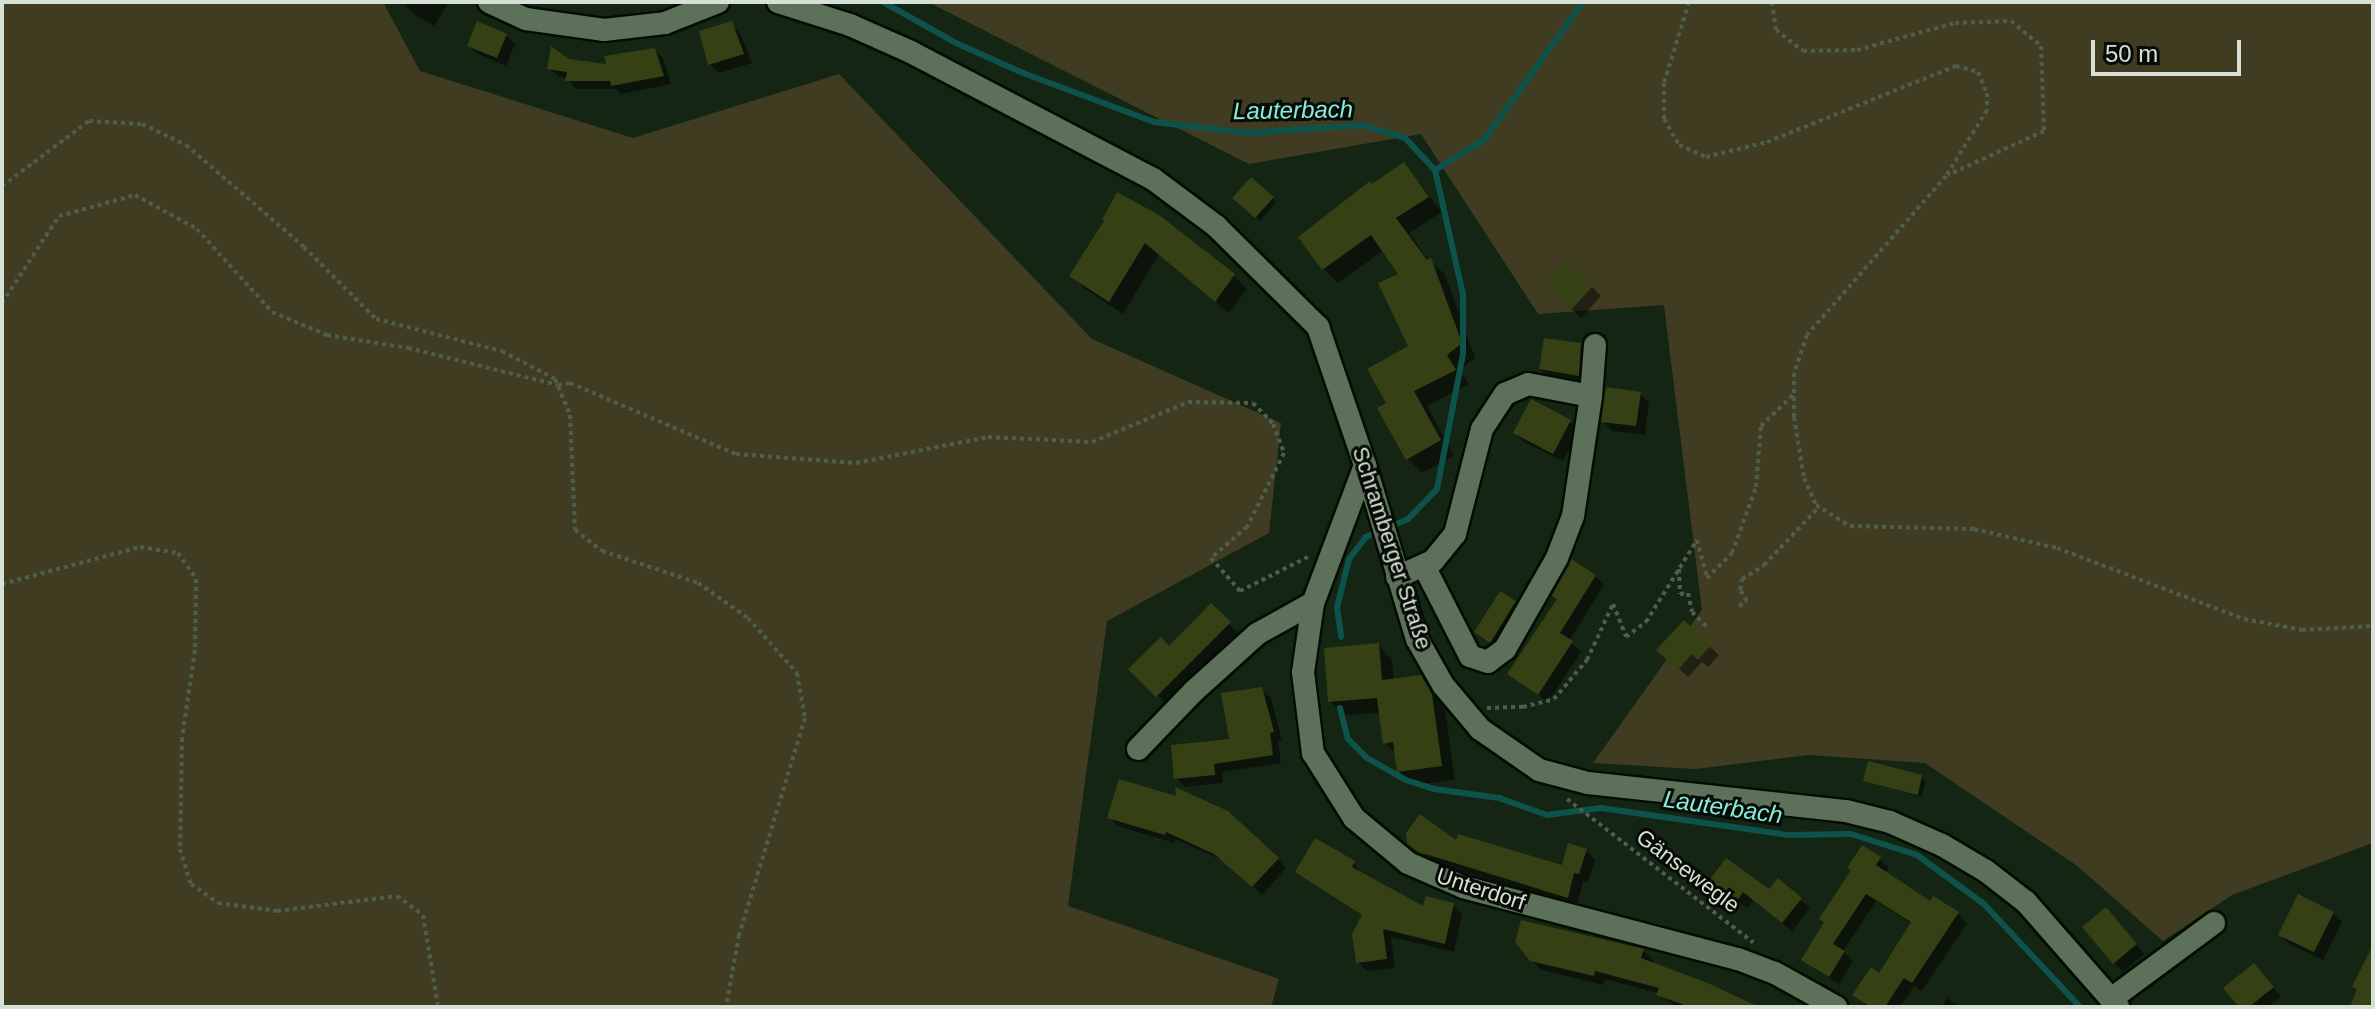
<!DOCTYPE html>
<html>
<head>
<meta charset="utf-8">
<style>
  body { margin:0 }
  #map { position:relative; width:2375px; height:1009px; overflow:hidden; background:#152513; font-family:Helvetica,sans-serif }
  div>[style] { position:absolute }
  .green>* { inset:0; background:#403c22 }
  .shadow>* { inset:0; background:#0007 }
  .stream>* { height:6px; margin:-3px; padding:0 3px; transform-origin:3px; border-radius:3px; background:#0e534b }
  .building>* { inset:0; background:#364015 }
  .path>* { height:4px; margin-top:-2px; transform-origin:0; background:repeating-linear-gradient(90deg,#4f5d4d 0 4px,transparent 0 8px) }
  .roads { filter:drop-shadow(2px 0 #020e01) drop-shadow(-2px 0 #020e01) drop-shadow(0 2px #020e01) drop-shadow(0 -2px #020e01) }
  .minor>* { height:22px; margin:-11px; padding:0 11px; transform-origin:11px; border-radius:11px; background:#5d705a }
  .secondary>* { height:22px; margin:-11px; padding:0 11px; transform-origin:11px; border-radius:11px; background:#5d705a }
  span { translate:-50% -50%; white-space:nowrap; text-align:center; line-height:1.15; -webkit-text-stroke:6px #060c05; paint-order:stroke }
  .street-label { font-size:22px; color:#d6e0d4 }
  .water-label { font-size:24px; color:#8aecdd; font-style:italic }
  .frame { position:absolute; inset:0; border:4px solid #d6e0d4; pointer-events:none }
  .scale { position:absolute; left:2091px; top:40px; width:150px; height:36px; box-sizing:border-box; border:4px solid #d6e0d4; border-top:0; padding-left:10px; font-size:24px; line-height:28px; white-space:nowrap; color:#d6e0d4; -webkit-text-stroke:6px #060c05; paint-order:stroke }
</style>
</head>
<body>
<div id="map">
  <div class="green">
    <div style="clip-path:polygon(2px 2px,383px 2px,420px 71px,633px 138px,839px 74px,1092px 339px,1281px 423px,1269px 533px,1107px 621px,1068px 906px,1279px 979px,1271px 1007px,2px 1007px)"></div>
    <div style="clip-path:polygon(928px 2px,2373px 2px,2373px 843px,2232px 895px,2163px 941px,2076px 865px,1925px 763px,1809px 755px,1695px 769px,1593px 763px,1702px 610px,1664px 305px,1538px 314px,1421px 134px,1249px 164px)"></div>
  </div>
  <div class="shadow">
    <div style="clip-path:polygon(409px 2px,449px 2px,434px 26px,415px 15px,406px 6px)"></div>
    <div style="clip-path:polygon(731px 24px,740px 33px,752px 63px,719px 73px,710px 64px)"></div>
    <div style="clip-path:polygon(506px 35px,515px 44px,506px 66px,478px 54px,469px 45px)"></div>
    <div style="clip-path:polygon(655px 50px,663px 59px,671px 84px,621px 94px,616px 89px,575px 89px,568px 78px,558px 76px,549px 68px,568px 61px,609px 67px)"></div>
    <div style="clip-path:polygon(1404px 165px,1442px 212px,1409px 233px,1429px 261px,1445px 274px,1475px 358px,1460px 370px,1469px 384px,1427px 406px,1454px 455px,1422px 473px,1407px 458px,1389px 404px,1411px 347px,1401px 274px,1384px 250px,1338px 283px,1323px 268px,1373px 186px)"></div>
    <div style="clip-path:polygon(1251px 180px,1276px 202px,1260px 221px,1235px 198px)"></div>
    <div style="clip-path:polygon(1106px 222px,1234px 276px,1247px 289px,1229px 313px,1159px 254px,1123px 314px,1085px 289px,1072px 276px)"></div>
    <div style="clip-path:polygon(1592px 287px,1601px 296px,1581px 318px,1556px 294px)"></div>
    <div style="clip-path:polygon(1580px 345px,1589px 354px,1587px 384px,1550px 378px,1541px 369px)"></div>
    <div style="clip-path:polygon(1640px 394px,1649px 403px,1645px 435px,1612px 431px,1603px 421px)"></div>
    <div style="clip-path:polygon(1570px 421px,1579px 430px,1563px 461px,1524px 442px,1515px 433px)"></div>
    <div style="clip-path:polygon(1595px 576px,1604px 585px,1569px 641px,1581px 652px,1548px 702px,1510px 674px)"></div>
    <div style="clip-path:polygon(1501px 594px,1524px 612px,1500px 650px,1476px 632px)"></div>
    <div style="clip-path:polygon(1211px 606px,1238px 633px,1166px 704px,1131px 669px,1170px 649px)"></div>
    <div style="clip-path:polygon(1684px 623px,1719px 655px,1708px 667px,1702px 662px,1688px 677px,1668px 659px)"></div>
    <div style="clip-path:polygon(1378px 645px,1392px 660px,1394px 681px,1420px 677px,1445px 710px,1455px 780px,1413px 785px,1399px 771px,1397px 754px,1385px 743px,1381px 713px,1344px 715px,1330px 701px)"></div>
    <div style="clip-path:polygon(1261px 689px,1271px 698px,1282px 741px,1278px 741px,1281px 763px,1222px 772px,1223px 783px,1185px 787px,1176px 778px,1231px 741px)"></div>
    <div style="clip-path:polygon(1921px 777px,1926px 781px,1921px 797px,1865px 780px)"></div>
    <div style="clip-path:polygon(1109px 817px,1278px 859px,1286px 868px,1262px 895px,1226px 862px,1175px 839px,1174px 843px,1118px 826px)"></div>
    <div style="clip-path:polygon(1409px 843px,1457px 843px,1563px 867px,1586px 850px,1595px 860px,1588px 882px,1583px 881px,1577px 906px,1443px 866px)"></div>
    <div style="clip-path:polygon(1863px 848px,1889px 867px,1886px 873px,1931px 903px,1934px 899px,1958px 914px,1967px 923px,1922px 991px,1914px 986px,1900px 1007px,1869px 1007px,1855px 994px,1880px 975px,1912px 924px,1876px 901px,1843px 951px,1853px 961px,1839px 985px,1803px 960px)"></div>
    <div style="clip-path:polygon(1354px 863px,1361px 874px,1425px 909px,1453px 905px,1462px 914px,1454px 952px,1391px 937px,1395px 968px,1367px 971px,1358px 962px,1364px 917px,1298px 871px)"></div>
    <div style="clip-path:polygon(1712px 881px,1770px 891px,1778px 881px,1810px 908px,1792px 931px,1753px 900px,1747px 908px)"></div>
    <div style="clip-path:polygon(2333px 913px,2342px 922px,2323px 960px,2289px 944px,2280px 934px)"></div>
    <div style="clip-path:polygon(2115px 919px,2144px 954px,2123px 972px,2114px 963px)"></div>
    <div style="clip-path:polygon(1643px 951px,1653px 960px,1652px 964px,1758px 1007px,1676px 1007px,1658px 993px,1605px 979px,1604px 985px,1542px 970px,1531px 960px)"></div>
    <div style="clip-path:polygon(2263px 974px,2281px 997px,2268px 1007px,2242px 1007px)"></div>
    <div style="clip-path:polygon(1947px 998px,1960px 1007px,1941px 1007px)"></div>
  </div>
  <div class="stream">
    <div style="left:883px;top:2px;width:84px;rotate:29.3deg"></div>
    <div style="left:956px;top:43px;width:73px;rotate:24.1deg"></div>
    <div style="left:1023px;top:73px;width:140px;rotate:20.5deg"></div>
    <div style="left:1154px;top:122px;width:97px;rotate:6.5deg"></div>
    <div style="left:1250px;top:133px;width:112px;rotate:-4.1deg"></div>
    <div style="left:1362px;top:125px;width:45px;rotate:16.8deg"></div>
    <div style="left:1405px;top:138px;width:44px;rotate:46.8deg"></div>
    <div style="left:1435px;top:170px;width:127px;rotate:77.3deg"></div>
    <div style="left:1463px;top:294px;width:60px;rotate:90deg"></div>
    <div style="left:1463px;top:354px;width:137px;rotate:100.9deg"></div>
    <div style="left:1437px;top:489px;width:42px;rotate:134deg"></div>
    <div style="left:1408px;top:519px;width:46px;rotate:156.8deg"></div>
    <div style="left:1366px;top:537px;width:28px;rotate:128deg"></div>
    <div style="left:1349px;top:559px;width:49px;rotate:104deg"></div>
    <div style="left:1337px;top:607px;width:30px;rotate:82deg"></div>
    <div style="left:1435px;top:170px;width:57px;rotate:-31.5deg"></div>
    <div style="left:1484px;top:140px;width:170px;rotate:-54.3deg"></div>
    <div style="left:1340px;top:708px;width:32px;rotate:76deg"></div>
    <div style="left:1348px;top:739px;width:27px;rotate:45deg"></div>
    <div style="left:1367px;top:758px;width:45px;rotate:29.4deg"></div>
    <div style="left:1406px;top:780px;width:29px;rotate:18deg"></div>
    <div style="left:1434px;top:789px;width:66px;rotate:7.9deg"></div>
    <div style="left:1499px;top:798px;width:51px;rotate:19.5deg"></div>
    <div style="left:1547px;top:815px;width:54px;rotate:-7.4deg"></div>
    <div style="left:1601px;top:808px;width:190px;rotate:8.2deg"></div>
    <div style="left:1789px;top:835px;width:62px;rotate:-0.9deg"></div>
    <div style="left:1851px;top:834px;width:69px;rotate:17.7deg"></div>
    <div style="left:1917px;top:855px;width:83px;rotate:36.2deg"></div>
    <div style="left:1984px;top:904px;width:141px;rotate:47deg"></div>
  </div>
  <div class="building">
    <div style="clip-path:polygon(477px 21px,507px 34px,497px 58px,467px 46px)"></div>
    <div style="clip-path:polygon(732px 21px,744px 54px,708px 65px,699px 31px)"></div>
    <div style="clip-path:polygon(551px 46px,569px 59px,606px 64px,604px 56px,655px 48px,664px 76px,611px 86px,610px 81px,565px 81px,567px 72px,547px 69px)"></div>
    <div style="clip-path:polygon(1404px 162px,1429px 197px,1396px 218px,1427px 260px,1431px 258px,1462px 343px,1447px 355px,1456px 370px,1414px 391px,1441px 440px,1406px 460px,1377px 408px,1386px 403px,1367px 369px,1408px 346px,1378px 283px,1398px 274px,1371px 235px,1322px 270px,1298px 237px,1370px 181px,1372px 184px)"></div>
    <div style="clip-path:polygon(1251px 177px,1274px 197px,1255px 218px,1232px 198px)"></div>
    <div style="clip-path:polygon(1117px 192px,1159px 215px,1235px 274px,1215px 302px,1145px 243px,1109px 302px,1069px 276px,1104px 221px,1102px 220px)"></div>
    <div style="clip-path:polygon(1566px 261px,1593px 286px,1571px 310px,1544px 286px)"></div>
    <div style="clip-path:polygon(1544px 338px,1581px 343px,1579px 376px,1539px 369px)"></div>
    <div style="clip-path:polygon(1606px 387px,1641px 392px,1636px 426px,1601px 422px)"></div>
    <div style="clip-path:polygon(1531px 399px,1571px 420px,1553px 454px,1513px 433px)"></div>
    <div style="clip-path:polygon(1571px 559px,1596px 575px,1560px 633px,1573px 641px,1538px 695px,1507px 674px,1557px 599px,1552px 596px)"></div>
    <div style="clip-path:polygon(1500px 591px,1516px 601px,1490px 643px,1474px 632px)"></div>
    <div style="clip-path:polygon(1211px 603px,1231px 622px,1156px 697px,1128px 669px,1161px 637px,1169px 646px)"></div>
    <div style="clip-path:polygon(1684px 620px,1711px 645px,1698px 660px,1692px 654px,1678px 670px,1656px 650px)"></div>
    <div style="clip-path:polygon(1379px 643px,1382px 680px,1421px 675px,1432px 694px,1442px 766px,1397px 772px,1393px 742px,1383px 744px,1377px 698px,1328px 702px,1324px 648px)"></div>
    <div style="clip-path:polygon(1262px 687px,1274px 732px,1270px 733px,1273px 755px,1214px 764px,1215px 775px,1174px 779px,1171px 745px,1229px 739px,1221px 693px)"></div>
    <div style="clip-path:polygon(1868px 761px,1922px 775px,1918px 795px,1863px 781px)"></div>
    <div style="clip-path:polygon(1119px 779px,1176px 796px,1175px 787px,1228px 811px,1279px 858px,1252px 887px,1214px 854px,1166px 832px,1165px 835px,1107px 818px)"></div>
    <div style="clip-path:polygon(1420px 814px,1456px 840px,1458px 834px,1562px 865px,1568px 843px,1587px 849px,1579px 874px,1574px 873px,1568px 898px,1419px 852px,1407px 844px,1406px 833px)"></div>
    <div style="clip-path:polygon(1315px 838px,1355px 861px,1352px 867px,1423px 906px,1426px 896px,1454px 903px,1445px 944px,1383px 929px,1387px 959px,1356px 963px,1352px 934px,1362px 915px,1295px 872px)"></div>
    <div style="clip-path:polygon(1862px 845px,1881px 857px,1876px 865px,1930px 901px,1933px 896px,1959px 912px,1912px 983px,1904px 978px,1885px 1007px,1871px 1007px,1852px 995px,1871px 967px,1879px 973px,1911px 922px,1866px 894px,1833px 944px,1845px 951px,1829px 977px,1801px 960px,1824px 922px,1819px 919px,1851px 870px,1847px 868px)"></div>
    <div style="clip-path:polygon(1726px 858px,1769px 889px,1778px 878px,1802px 898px,1782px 923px,1743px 892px,1737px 901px,1709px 881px)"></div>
    <div style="clip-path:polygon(2298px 894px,2334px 912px,2314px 952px,2278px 935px)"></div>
    <div style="clip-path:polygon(2106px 907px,2137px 944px,2113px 964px,2082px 927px)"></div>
    <div style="clip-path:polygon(1521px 920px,1644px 949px,1641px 958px,1710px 984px,1759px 1007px,1690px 1007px,1656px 995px,1659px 988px,1595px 971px,1594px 976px,1530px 961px,1515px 942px)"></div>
    <div style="clip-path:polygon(2373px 945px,2373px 1007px,2350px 1007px,2357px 989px,2352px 987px)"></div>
    <div style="clip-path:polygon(2254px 963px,2274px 987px,2249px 1007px,2239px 1007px,2223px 988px)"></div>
  </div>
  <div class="path">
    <div style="left:1689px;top:2px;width:85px;rotate:107.2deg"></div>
    <div style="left:1664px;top:83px;width:36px;rotate:90deg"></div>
    <div style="left:1664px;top:119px;width:30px;rotate:60deg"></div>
    <div style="left:1679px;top:145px;width:30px;rotate:24deg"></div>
    <div style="left:1706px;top:157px;width:63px;rotate:-13.8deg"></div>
    <div style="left:1767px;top:142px;width:204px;rotate:-21.9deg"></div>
    <div style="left:1956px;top:66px;width:23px;rotate:15deg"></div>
    <div style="left:1978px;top:72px;width:23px;rotate:67deg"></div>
    <div style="left:1987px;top:93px;width:17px;rotate:90deg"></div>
    <div style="left:1987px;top:110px;width:78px;rotate:121.8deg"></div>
    <div style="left:1946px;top:176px;width:211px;rotate:131.2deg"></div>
    <div style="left:1807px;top:335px;width:40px;rotate:108.9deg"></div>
    <div style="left:1794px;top:373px;width:44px;rotate:90deg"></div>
    <div style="left:1794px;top:417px;width:62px;rotate:80.7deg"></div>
    <div style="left:1804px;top:478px;width:30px;rotate:66deg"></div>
    <div style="left:1816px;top:505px;width:40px;rotate:32deg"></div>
    <div style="left:1850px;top:526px;width:124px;rotate:1.4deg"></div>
    <div style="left:1974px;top:529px;width:85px;rotate:12.9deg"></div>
    <div style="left:2057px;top:548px;width:200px;rotate:20.8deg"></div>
    <div style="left:2244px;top:619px;width:59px;rotate:10.7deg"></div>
    <div style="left:2302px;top:630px;width:71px;rotate:-3.2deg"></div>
    <div style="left:1772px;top:2px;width:28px;rotate:82deg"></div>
    <div style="left:1776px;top:30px;width:34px;rotate:38deg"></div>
    <div style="left:1803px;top:51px;width:54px;rotate:-1.1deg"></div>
    <div style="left:1857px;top:50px;width:102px;rotate:-15.4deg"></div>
    <div style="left:1955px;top:23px;width:56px;rotate:-2deg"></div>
    <div style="left:2011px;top:21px;width:39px;rotate:40deg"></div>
    <div style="left:2041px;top:46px;width:85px;rotate:88deg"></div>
    <div style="left:2044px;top:131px;width:106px;rotate:155.4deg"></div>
    <div style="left:2px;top:186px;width:109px;rotate:-36.8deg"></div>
    <div style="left:89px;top:121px;width:53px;rotate:3.2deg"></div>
    <div style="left:142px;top:124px;width:49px;rotate:25.5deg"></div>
    <div style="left:186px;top:145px;width:156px;rotate:40.8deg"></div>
    <div style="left:304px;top:247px;width:102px;rotate:45deg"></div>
    <div style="left:376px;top:319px;width:130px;rotate:14.3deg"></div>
    <div style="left:502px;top:351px;width:60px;rotate:27.8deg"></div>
    <div style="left:555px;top:379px;width:39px;rotate:67deg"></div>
    <div style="left:570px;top:415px;width:115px;rotate:87.5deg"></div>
    <div style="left:575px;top:530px;width:34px;rotate:38deg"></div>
    <div style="left:602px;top:551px;width:101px;rotate:18.4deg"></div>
    <div style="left:698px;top:583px;width:61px;rotate:35deg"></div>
    <div style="left:748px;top:618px;width:74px;rotate:48.3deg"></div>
    <div style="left:797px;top:673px;width:46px;rotate:79.9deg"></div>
    <div style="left:805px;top:718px;width:227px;rotate:106.9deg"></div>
    <div style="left:739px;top:935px;width:73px;rotate:100.2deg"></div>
    <div style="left:2px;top:303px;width:104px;rotate:-56.8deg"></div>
    <div style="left:59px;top:216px;width:79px;rotate:-15.4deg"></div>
    <div style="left:135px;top:195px;width:71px;rotate:28.7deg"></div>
    <div style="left:197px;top:229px;width:112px;rotate:47.9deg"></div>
    <div style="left:272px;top:312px;width:60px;rotate:22.7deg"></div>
    <div style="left:327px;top:335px;width:82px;rotate:9.1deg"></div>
    <div style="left:408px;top:348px;width:154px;rotate:13.9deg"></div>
    <div style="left:558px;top:385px;width:12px;rotate:-9deg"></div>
    <div style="left:570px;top:383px;width:181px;rotate:23.2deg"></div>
    <div style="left:736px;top:454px;width:120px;rotate:4.3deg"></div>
    <div style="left:856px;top:463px;width:135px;rotate:-11.1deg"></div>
    <div style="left:988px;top:437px;width:104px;rotate:2.8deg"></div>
    <div style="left:1092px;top:442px;width:104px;rotate:-22.6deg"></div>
    <div style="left:1188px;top:402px;width:65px;rotate:0.9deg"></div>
    <div style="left:1253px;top:403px;width:29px;rotate:46deg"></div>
    <div style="left:1273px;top:424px;width:31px;rotate:69deg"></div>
    <div style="left:1284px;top:453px;width:83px;rotate:116.6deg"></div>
    <div style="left:1247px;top:527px;width:48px;rotate:139.3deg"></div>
    <div style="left:1211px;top:558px;width:44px;rotate:48.7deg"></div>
    <div style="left:1240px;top:591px;width:76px;rotate:-26.6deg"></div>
    <div style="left:1679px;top:569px;width:25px;rotate:88deg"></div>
    <div style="left:1680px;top:594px;width:8px;rotate:-7deg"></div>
    <div style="left:1688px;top:593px;width:19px;rotate:78deg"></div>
    <div style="left:1692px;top:612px;width:20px;rotate:45deg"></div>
    <div style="left:1707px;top:578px;width:35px;rotate:-45deg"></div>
    <div style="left:1732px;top:553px;width:70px;rotate:-70deg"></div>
    <div style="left:1756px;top:487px;width:61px;rotate:-85.3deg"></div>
    <div style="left:1761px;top:426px;width:46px;rotate:-44.1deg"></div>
    <div style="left:2px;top:584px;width:143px;rotate:-15deg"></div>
    <div style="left:140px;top:547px;width:38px;rotate:9deg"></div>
    <div style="left:178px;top:553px;width:32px;rotate:55deg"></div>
    <div style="left:196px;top:579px;width:71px;rotate:90.8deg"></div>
    <div style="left:195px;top:650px;width:89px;rotate:98.4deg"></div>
    <div style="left:182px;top:738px;width:111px;rotate:91deg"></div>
    <div style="left:180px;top:849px;width:37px;rotate:73deg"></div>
    <div style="left:191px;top:884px;width:33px;rotate:35deg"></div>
    <div style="left:218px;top:903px;width:60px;rotate:7.7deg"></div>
    <div style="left:277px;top:911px;width:121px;rotate:-7.1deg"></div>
    <div style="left:397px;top:896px;width:32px;rotate:36deg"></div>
    <div style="left:423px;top:915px;width:93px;rotate:80.7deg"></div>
    <div style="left:1739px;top:606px;width:9px;rotate:-32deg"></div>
    <div style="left:1747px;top:601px;width:13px;rotate:-122deg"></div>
    <div style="left:1740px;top:590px;width:11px;rotate:-80deg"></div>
    <div style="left:1742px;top:579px;width:26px;rotate:-32deg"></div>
    <div style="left:1764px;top:565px;width:80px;rotate:-46.5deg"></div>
    <div style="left:1487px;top:708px;width:36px;rotate:-2deg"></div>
    <div style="left:1523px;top:707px;width:32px;rotate:-14deg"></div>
    <div style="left:1554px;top:699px;width:51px;rotate:-49.8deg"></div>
    <div style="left:1587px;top:660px;width:62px;rotate:-65.1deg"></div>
    <div style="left:1613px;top:604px;width:35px;rotate:68deg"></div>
    <div style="left:1626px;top:637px;width:25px;rotate:-37deg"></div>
    <div style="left:1646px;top:622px;width:97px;rotate:-58.1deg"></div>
    <div style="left:1697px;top:540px;width:39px;rotate:75deg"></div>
    <div style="left:1567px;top:799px;width:235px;rotate:37.6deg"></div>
  </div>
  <div class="roads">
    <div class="minor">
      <div style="left:489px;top:2px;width:41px;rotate:24.7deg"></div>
      <div style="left:526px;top:19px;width:79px;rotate:8deg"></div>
      <div style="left:604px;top:30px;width:61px;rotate:-6.5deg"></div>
      <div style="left:665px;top:23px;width:57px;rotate:-21.6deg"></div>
      <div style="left:1591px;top:396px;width:51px;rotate:-85.5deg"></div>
      <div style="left:1365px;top:465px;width:147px;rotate:110.6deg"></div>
      <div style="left:1313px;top:603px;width:70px;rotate:98.2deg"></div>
      <div style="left:1303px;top:672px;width:82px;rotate:83deg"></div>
      <div style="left:1313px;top:753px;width:77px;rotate:57.8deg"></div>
      <div style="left:1354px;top:818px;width:70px;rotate:39.8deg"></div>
      <div style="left:1408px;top:863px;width:60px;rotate:23.6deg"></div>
      <div style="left:1463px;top:887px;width:284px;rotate:14.7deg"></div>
      <div style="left:1738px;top:959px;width:40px;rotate:21deg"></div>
      <div style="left:1775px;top:973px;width:70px;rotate:29.1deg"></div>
      <div style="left:1397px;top:577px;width:39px;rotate:-24deg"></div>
      <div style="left:1433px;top:561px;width:35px;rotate:-51deg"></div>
      <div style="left:1455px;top:534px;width:108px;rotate:-75.6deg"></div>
      <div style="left:1482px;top:429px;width:42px;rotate:-56.7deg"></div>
      <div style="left:1505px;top:394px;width:25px;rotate:-23deg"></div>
      <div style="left:1528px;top:384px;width:64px;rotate:10.8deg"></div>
      <div style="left:1591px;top:396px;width:121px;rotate:98.5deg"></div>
      <div style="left:1573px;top:516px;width:45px;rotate:110.9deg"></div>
      <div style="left:1557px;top:558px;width:105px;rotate:119.7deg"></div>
      <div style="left:1505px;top:649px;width:21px;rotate:143deg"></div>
      <div style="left:1488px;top:662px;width:19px;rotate:-162deg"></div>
      <div style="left:1470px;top:656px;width:101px;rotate:-117.1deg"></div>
      <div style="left:1138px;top:749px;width:81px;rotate:-46deg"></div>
      <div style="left:1194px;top:691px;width:85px;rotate:-42.1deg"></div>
      <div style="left:1257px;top:634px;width:64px;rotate:-29deg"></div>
      <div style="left:2111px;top:999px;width:128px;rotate:-36.4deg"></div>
    </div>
    <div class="secondary">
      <div style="left:778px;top:2px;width:76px;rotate:17.7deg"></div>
      <div style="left:850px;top:25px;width:67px;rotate:23.9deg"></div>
      <div style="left:911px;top:52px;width:273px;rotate:27.7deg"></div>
      <div style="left:1153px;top:179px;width:79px;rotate:36.7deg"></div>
      <div style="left:1216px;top:226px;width:144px;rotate:44.7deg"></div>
      <div style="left:1318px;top:327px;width:146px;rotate:71.2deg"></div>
      <div style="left:1365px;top:465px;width:182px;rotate:73.4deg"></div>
      <div style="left:1417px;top:639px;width:53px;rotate:60.5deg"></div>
      <div style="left:1443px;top:685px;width:57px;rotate:49.9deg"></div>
      <div style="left:1480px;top:729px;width:72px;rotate:34.8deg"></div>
      <div style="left:1539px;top:770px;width:51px;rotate:14.9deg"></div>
      <div style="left:1588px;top:783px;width:260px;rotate:6.2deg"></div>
      <div style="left:1846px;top:811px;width:45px;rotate:14deg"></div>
      <div style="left:1890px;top:822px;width:57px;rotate:23.9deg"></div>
      <div style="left:1942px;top:845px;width:51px;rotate:30.6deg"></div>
      <div style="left:1986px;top:871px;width:51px;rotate:37.8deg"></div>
      <div style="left:2026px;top:902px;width:140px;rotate:48.8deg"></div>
    </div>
  </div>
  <div class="street-label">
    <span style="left:1392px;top:548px;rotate:72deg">Schramberger Straße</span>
    <span style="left:1688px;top:871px;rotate:37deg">Gänsewegle</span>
    <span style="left:1481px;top:889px;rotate:18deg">Unterdorf</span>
  </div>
  <div class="water-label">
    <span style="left:1293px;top:110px;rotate:-1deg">Lauterbach</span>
    <span style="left:1723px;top:807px;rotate:8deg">Lauterbach</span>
  </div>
  <div class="frame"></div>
  <div class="scale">50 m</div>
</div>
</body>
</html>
